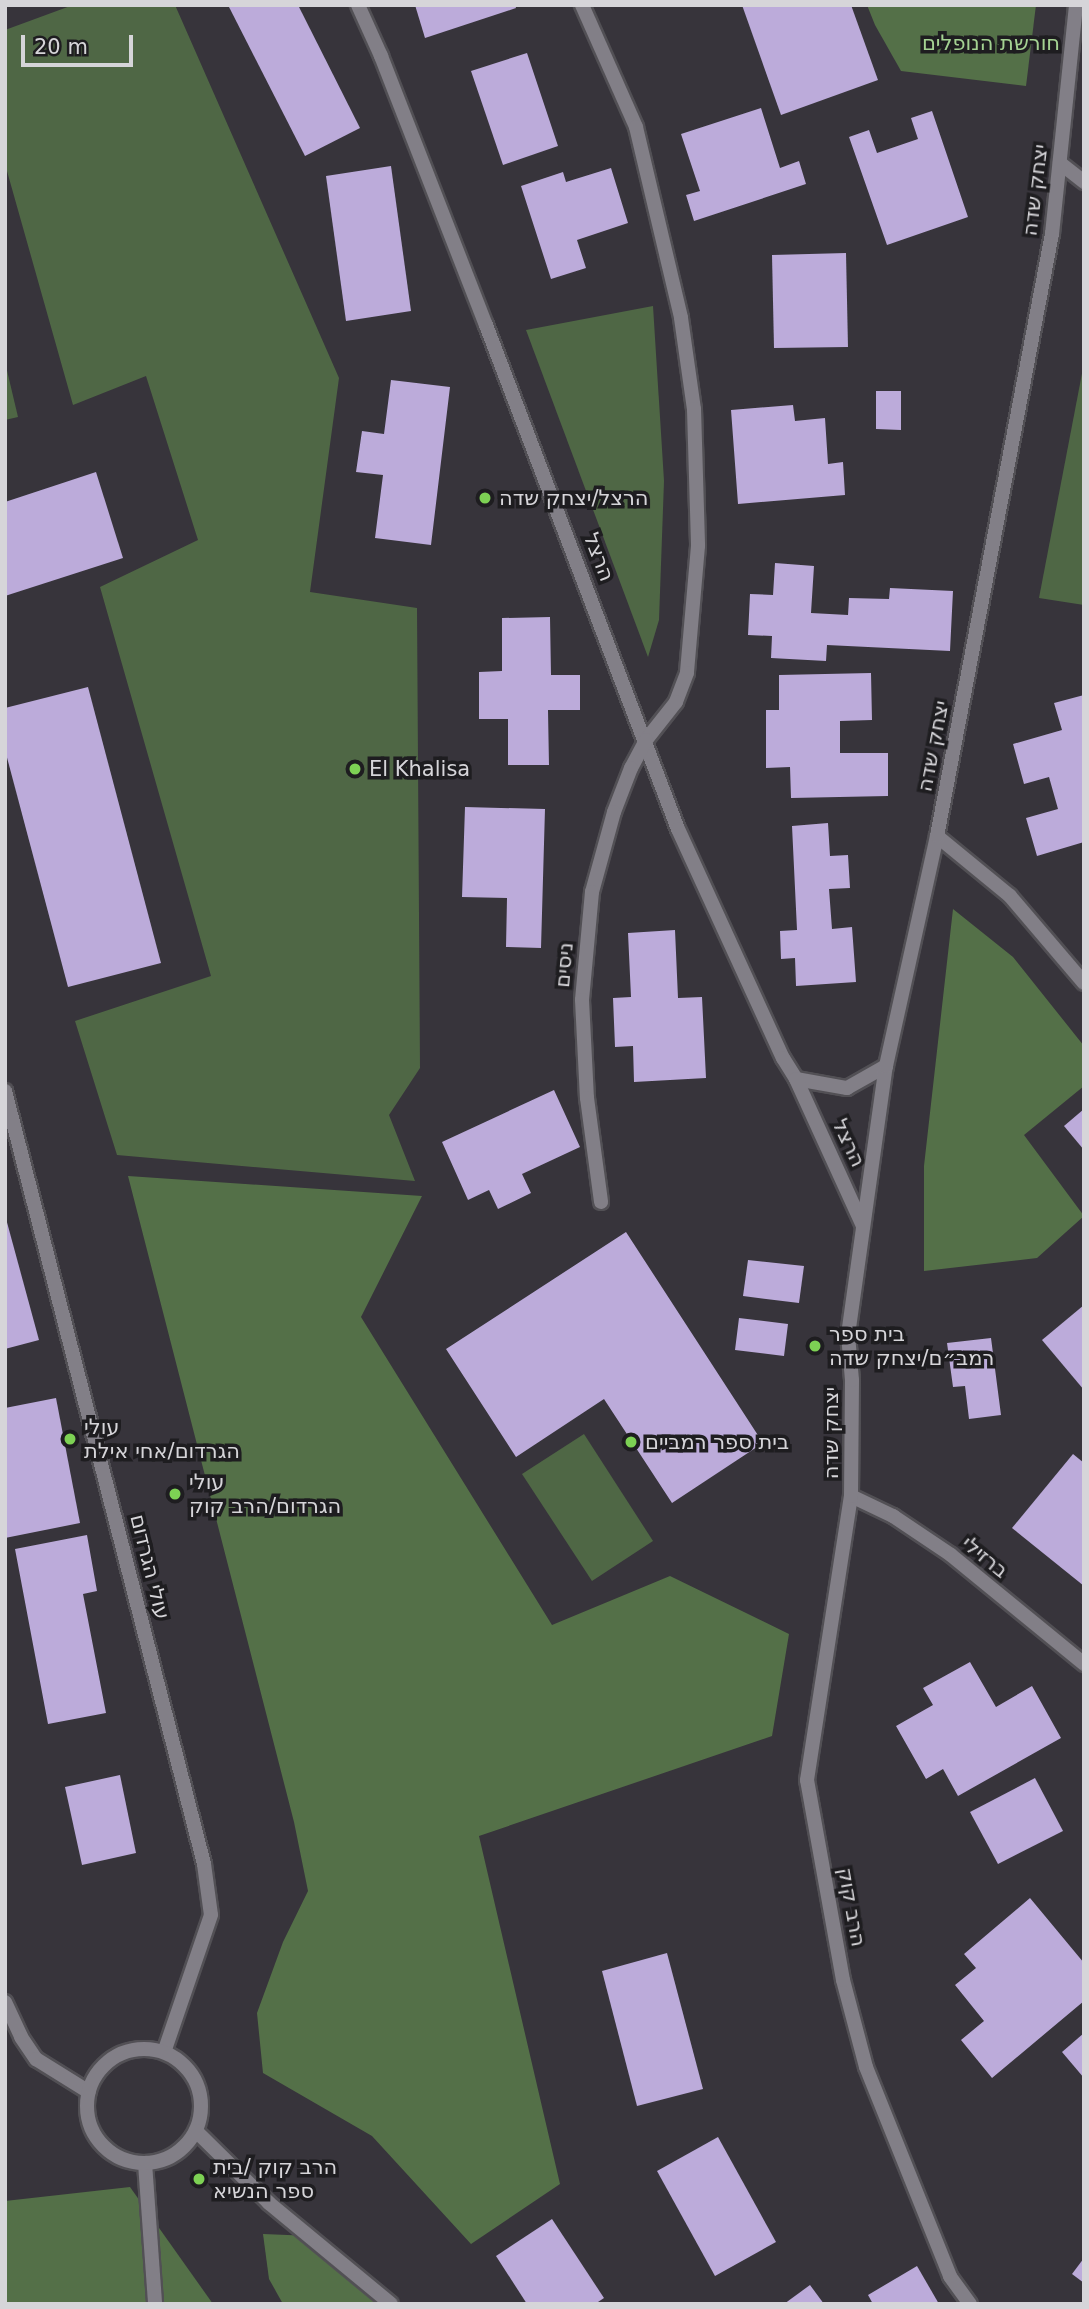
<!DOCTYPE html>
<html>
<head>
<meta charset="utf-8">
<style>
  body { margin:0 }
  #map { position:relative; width:1089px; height:2309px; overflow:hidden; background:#37343b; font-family:"DejaVu Sans",Heebo,sans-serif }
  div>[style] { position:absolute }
  .green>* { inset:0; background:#4f6745 }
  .forest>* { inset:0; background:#547048 }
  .building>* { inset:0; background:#bcabda }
  .roads { filter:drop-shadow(2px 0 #525055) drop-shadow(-2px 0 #525055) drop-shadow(0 2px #525055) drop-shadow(0 -2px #525055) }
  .minor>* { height:14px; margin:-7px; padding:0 7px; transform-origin:7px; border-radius:7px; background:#827f87 }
  .tertiary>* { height:14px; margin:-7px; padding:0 7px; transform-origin:7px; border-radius:7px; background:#827f87 }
  .tertiary>.ring { margin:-7px; padding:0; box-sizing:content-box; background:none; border:14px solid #827f87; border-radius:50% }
  .dots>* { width:19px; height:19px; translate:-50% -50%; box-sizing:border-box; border:4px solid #1e1d20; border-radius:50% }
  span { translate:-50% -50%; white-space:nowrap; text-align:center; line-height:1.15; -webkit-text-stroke:7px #1e1d20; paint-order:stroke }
  .park-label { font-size:21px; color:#a4d292 }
  .street-label { font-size:21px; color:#d6d5d9 }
  .poi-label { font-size:21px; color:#d6d5d9 }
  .left { translate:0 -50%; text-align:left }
  .frame { position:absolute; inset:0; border:7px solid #d6d5d9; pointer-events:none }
  .scale { position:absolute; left:21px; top:35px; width:112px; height:32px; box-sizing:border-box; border:4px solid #d6d5d9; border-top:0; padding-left:9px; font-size:21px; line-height:24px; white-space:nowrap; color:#d6d5d9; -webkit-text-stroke:5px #1e1d20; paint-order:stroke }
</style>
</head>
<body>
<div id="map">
  <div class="green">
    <div style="clip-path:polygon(73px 5px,175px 5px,339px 378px,310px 592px,417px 608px,420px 1068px,389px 1115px,415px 1181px,117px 1155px,75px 1021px,211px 976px,100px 587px,198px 540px,146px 376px,73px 405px,5px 164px,5px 30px)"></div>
    <div style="clip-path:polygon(653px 306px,664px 481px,659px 620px,648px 657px,526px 330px)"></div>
    <div style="clip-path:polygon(5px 362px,18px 417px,5px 420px)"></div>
    <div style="clip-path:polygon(1084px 363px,1084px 605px,1039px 598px)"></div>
    <div style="clip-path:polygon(584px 1434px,653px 1541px,592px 1581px,522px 1474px)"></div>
  </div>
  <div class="forest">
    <div style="clip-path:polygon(867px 5px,1036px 5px,1026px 86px,901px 71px,875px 25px)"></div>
    <div style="clip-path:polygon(953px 909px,1013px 957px,1084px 1046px,1084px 1086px,1024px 1135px,1084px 1216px,1037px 1258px,924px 1271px,924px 1166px)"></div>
    <div style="clip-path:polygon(128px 1176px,422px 1196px,361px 1317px,552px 1625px,670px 1576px,789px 1634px,772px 1736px,479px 1836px,560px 2184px,471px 2244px,372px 2136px,263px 2073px,257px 2013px,283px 1942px,308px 1891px,294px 1822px)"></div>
    <div style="clip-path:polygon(130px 2187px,213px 2304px,5px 2304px,5px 2201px)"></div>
    <div style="clip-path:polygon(263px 2234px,312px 2236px,385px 2304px,283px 2304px,269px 2279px)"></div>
  </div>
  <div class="building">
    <div style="clip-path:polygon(228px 5px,298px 5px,360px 128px,305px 156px)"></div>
    <div style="clip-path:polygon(415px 5px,515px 5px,516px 8px,425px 38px)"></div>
    <div style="clip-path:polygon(742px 5px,851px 5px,878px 80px,781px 115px)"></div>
    <div style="clip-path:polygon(527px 53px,558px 146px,503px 165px,471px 71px)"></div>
    <div style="clip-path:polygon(761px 108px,780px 168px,799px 161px,806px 184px,694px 221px,686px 195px,700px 191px,681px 134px)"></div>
    <div style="clip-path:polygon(932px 111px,968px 217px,887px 245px,849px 137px,869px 130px,877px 153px,918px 139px,911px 118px)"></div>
    <div style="clip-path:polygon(391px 166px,411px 311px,346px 321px,326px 176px)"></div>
    <div style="clip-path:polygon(611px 168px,628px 223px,577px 240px,586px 268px,551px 279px,521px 186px,563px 172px,566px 182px)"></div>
    <div style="clip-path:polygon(846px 253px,848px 347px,774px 348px,772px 255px)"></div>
    <div style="clip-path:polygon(391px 380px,450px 387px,431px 545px,375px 538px,383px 475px,356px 472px,362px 431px,384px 434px)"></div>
    <div style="clip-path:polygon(876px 391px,901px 391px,901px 430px,876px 429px)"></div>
    <div style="clip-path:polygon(793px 405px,795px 421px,825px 418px,828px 464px,843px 462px,845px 495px,738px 504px,731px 410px)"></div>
    <div style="clip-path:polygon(96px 472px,123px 558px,5px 596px,5px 502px)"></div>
    <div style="clip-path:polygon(775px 563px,814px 566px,811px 613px,848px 615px,849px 598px,889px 599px,890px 588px,953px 591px,950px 651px,827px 645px,826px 661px,771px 658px,772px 636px,748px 635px,750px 594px,773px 595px)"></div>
    <div style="clip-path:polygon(550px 617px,551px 675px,580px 675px,580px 710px,548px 710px,549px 765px,508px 765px,508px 719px,479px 719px,479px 672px,502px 671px,502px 618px)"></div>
    <div style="clip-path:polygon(871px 673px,872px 720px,840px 721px,840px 753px,888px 753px,888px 796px,791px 798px,790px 767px,766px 768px,766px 710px,779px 710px,779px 675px)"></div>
    <div style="clip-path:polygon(88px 687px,161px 963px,68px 987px,5px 750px,5px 708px)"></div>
    <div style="clip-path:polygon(1084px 695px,1084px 842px,1037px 856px,1026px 818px,1058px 809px,1049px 777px,1024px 784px,1013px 744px,1062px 730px,1054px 703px)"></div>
    <div style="clip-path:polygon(465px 807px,545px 809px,541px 948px,506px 947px,507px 898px,462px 897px)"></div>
    <div style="clip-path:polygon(828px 823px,830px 856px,848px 855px,850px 888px,829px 889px,832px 929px,852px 927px,856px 982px,796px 986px,795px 958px,781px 959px,780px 931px,797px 930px,792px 826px)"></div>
    <div style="clip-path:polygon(675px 930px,678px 998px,702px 997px,706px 1078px,634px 1082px,633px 1046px,615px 1047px,613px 998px,631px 997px,628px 933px)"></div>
    <div style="clip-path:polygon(554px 1090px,580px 1147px,522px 1174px,531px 1193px,498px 1209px,489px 1190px,468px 1200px,442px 1142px)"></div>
    <div style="clip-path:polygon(1084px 1109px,1084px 1150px,1064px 1126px)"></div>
    <div style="clip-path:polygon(5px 1215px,39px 1340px,5px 1349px)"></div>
    <div style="clip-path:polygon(626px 1232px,763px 1443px,672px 1503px,604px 1399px,516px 1457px,446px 1349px)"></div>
    <div style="clip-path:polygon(748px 1260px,804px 1266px,799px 1303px,743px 1296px)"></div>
    <div style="clip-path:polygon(1084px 1305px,1084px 1390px,1042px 1340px)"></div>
    <div style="clip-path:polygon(739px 1318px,788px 1324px,784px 1356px,735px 1350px)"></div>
    <div style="clip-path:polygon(991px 1338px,1001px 1415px,969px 1419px,965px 1386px,953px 1387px,947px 1343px)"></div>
    <div style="clip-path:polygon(56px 1398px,80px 1523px,5px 1538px,5px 1408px)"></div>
    <div style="clip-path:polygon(1073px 1454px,1084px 1463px,1084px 1586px,1012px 1528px)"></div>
    <div style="clip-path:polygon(87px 1535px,97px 1591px,83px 1594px,106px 1713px,48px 1724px,15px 1549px)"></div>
    <div style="clip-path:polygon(970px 1662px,996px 1707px,1032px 1686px,1061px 1738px,958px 1796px,943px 1769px,926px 1779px,896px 1726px,933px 1705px,923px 1688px)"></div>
    <div style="clip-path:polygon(120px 1775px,136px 1853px,82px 1865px,65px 1787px)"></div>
    <div style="clip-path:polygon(1035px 1778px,1063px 1831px,998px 1864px,970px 1812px)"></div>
    <div style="clip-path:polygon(1030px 1898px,1084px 1963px,1084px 2001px,992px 2078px,961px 2040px,984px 2021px,955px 1985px,976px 1968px,964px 1954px)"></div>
    <div style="clip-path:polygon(667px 1953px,703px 2089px,637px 2106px,602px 1971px)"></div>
    <div style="clip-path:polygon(1084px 2033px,1084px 2078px,1062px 2052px)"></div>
    <div style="clip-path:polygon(718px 2137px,776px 2242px,715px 2276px,657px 2171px)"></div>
    <div style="clip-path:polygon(552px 2219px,604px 2298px,595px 2304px,527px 2304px,496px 2256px)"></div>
    <div style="clip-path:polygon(1084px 2258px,1084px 2283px,1072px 2274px)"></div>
    <div style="clip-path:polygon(917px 2266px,939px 2304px,873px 2304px,868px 2295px)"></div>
    <div style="clip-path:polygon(810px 2285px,824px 2304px,784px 2304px)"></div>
  </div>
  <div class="roads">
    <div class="minor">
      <div style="left:358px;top:5px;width:56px;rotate:65.7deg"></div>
      <div style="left:381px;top:56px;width:289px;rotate:68.7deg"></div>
      <div style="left:486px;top:325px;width:539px;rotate:69.15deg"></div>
      <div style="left:678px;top:829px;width:252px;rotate:65.4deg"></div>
      <div style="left:783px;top:1058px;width:25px;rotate:58deg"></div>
      <div style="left:796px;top:1079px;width:52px;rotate:10deg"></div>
      <div style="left:847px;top:1088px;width:45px;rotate:-29.4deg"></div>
      <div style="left:582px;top:5px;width:133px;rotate:66.1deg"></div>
      <div style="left:636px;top:127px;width:196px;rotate:76.7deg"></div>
      <div style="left:681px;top:318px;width:92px;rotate:81.9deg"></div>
      <div style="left:694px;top:409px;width:137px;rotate:88.3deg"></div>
      <div style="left:698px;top:546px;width:127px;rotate:95deg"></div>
      <div style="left:687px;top:673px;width:31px;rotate:111deg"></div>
      <div style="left:676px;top:702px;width:48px;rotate:128.3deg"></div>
      <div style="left:646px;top:740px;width:32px;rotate:118deg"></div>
      <div style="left:631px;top:768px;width:47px;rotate:111.1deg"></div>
      <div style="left:614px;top:812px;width:83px;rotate:105.4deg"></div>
      <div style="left:592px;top:892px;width:108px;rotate:95.3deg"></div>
      <div style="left:582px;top:1000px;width:98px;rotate:87.1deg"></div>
      <div style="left:587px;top:1098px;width:105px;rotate:82.3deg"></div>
      <div style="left:1060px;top:163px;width:31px;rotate:38deg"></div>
      <div style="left:937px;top:836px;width:94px;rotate:39.4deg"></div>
      <div style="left:1010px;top:896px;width:114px;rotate:49.6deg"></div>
      <div style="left:796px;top:1079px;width:162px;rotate:65.5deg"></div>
      <div style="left:851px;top:1496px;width:47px;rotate:25.5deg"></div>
      <div style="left:893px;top:1516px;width:70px;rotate:33.9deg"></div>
      <div style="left:951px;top:1555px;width:172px;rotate:39.3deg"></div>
      <div style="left:5px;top:2002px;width:38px;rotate:65deg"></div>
      <div style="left:21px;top:2037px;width:27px;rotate:56deg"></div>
      <div style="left:36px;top:2059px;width:62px;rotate:31.9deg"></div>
      <div style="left:145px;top:2163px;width:141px;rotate:85.9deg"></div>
    </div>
    <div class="tertiary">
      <div style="left:5px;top:1091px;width:798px;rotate:75.56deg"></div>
      <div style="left:204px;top:1864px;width:51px;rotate:82.2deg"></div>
      <div style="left:211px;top:1915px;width:145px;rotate:108.9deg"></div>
      <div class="ring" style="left:87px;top:2049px;width:100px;height:100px"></div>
      <div style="left:196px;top:2131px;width:103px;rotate:44.6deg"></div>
      <div style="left:269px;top:2203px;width:158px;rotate:39.6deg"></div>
      <div style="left:970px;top:2304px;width:34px;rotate:-126deg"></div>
      <div style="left:950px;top:2276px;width:225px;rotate:-111.9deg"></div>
      <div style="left:866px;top:2067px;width:90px;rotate:-104.8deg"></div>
      <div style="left:843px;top:1980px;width:203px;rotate:-100.2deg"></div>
      <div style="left:807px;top:1780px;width:287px;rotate:-81.2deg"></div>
      <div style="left:851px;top:1496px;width:116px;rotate:-89.5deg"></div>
      <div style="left:852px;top:1380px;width:45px;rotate:-95.1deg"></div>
      <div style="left:848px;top:1335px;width:272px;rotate:-82deg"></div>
      <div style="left:886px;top:1066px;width:236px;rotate:-77.5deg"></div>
      <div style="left:937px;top:836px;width:613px;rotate:-79.19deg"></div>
      <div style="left:1052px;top:234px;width:230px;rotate:-84deg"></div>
    </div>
  </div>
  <div class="dots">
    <div style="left:485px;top:498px;background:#7dd154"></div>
    <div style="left:355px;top:769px;background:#7dd154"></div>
    <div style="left:815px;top:1346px;background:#7dd154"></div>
    <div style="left:70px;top:1439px;background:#7dd154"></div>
    <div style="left:631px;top:1442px;background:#7dd154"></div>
    <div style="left:175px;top:1494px;background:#7dd154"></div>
    <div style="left:199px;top:2179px;background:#7dd154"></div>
  </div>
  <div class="park-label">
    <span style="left:991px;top:43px">חורשת הנופלים</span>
  </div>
  <div class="street-label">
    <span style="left:1035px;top:190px;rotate:-83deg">יצחק שדה</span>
    <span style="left:599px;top:557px;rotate:69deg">הרצל</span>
    <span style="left:933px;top:746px;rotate:-79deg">יצחק שדה</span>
    <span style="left:564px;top:965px;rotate:-85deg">ניסים</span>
    <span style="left:849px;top:1143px;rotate:65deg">הרצל</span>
    <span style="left:831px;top:1433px;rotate:-90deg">יצחק שדה</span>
    <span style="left:985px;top:1557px;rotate:39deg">ברזילי</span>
    <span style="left:150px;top:1567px;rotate:76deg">עולי הגרדום</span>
    <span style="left:852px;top:1907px;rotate:80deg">הרב קוק</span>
  </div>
  <div class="poi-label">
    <span class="left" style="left:499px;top:498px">הרצל/יצחק שדה</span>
    <span class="left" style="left:369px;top:769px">El Khalisa</span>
    <span class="left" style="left:829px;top:1346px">בית ספר<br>רמב״ם/יצחק שדה</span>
    <span class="left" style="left:84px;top:1439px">עולי<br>הגרדום/אחי אילת</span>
    <span class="left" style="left:645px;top:1442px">בית ספר רמביים</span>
    <span class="left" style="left:189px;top:1494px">עולי<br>הגרדום/הרב קוק</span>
    <span class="left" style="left:213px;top:2179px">הרב קוק /בית<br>ספר הנשיא</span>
  </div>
  <div class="frame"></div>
  <div class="scale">20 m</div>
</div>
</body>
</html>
